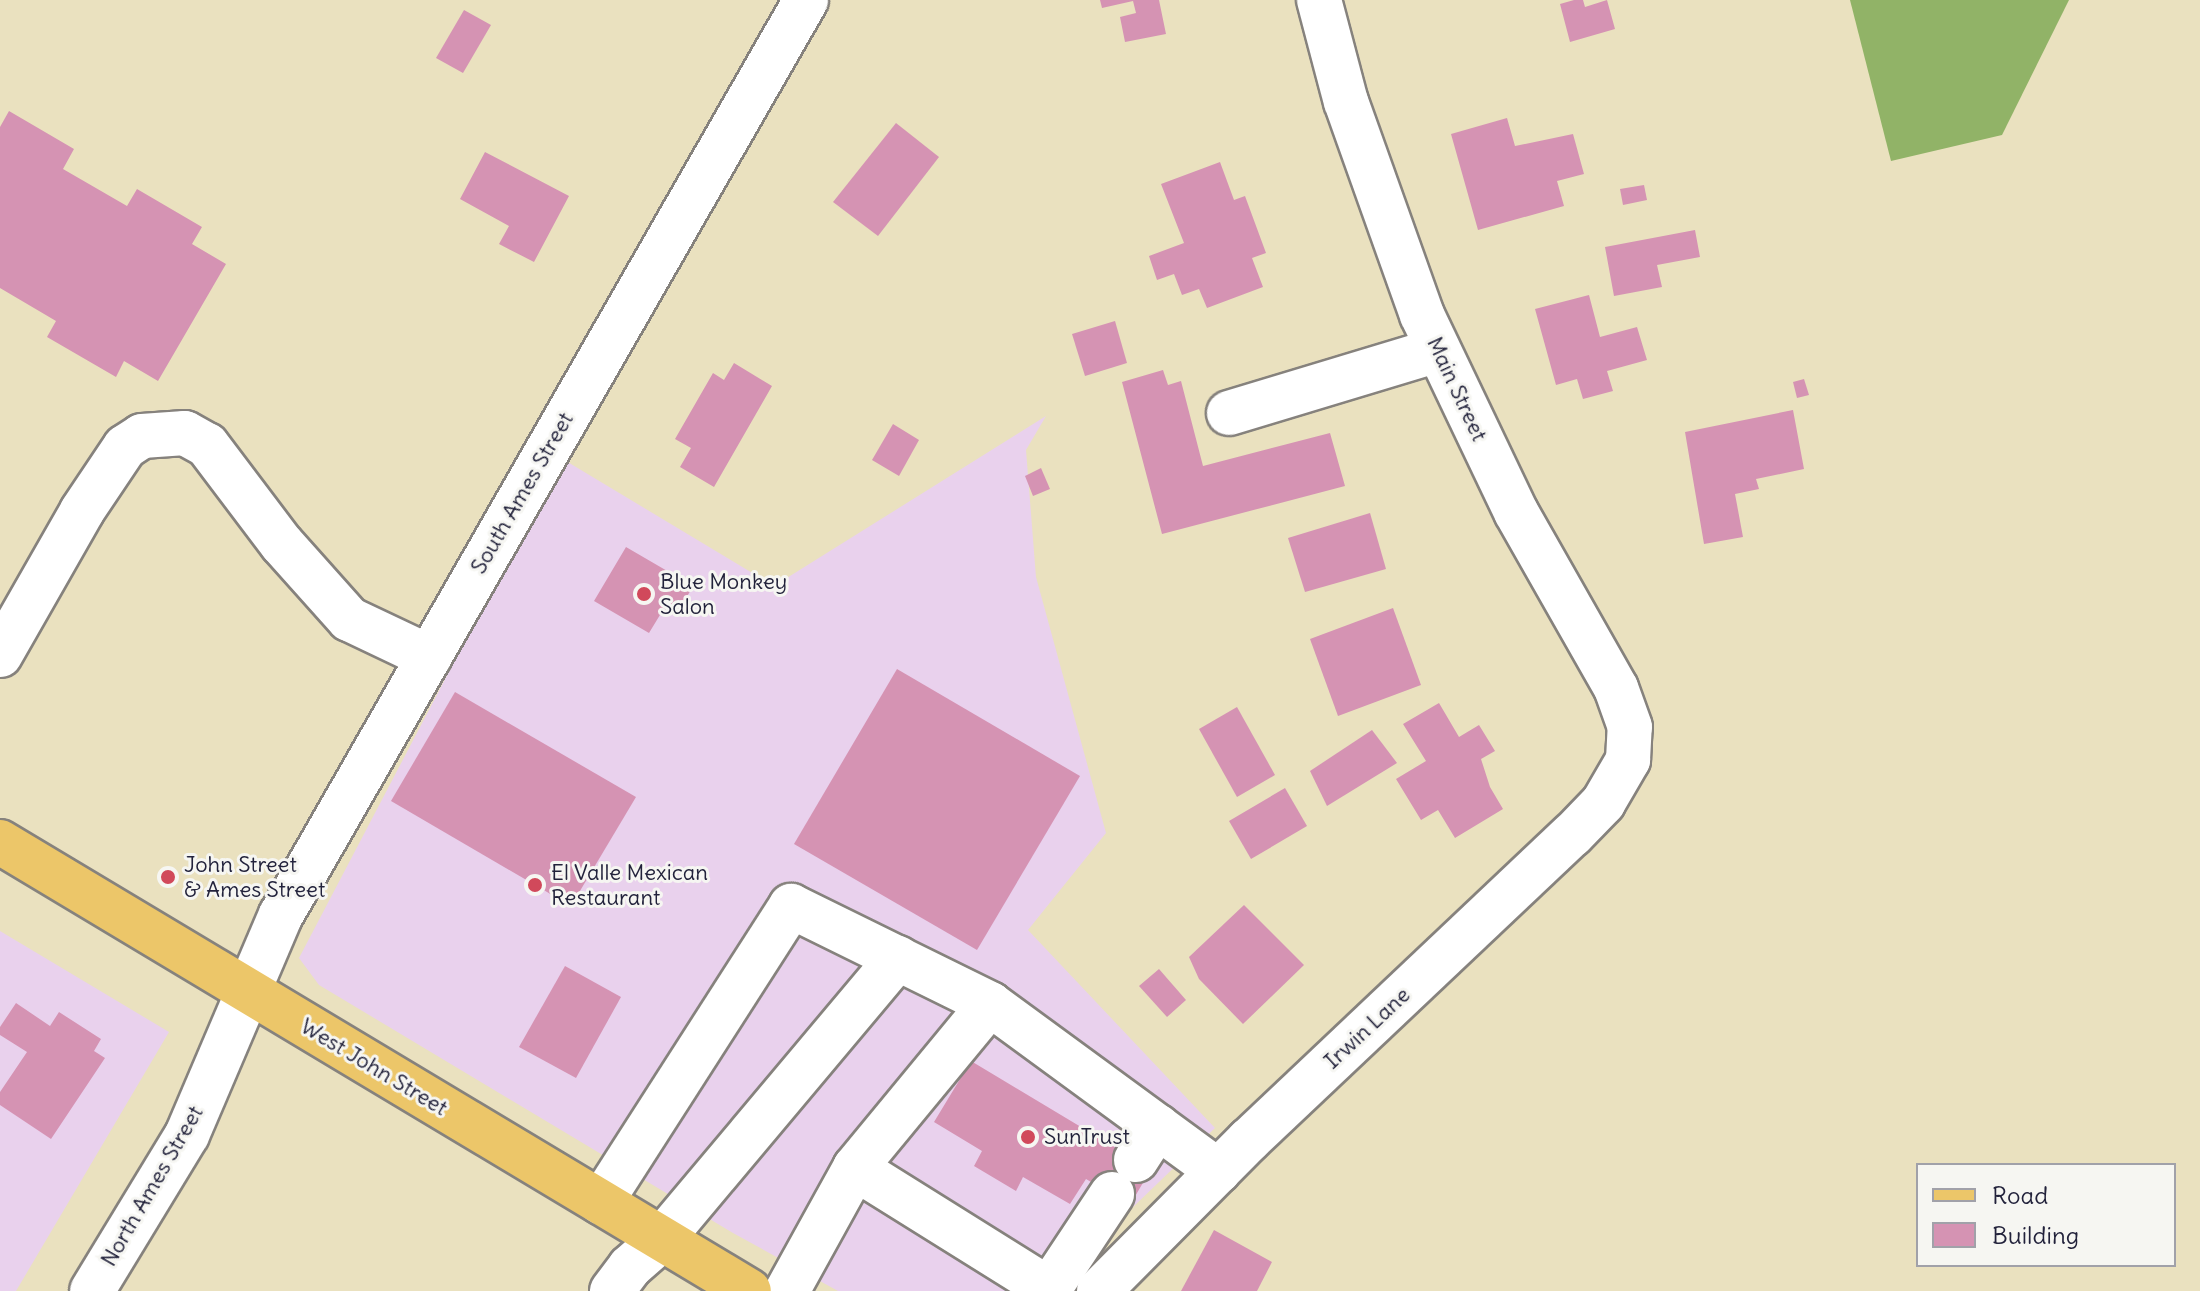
<!DOCTYPE html>
<html>
<head>
<meta charset="utf-8">
<style>
  body { margin:0 }
  #map { position:relative; width:2200px; height:1291px; overflow:hidden; background:#eae1bf; font-family:Delius,sans-serif }
  div>[style] { position:absolute }
  .built>* { inset:0; background:#e9d1ed }
  .forest>* { inset:0; background:#91b367 }
  .building>* { inset:0; background:#d593b3 }
  .roads { filter:drop-shadow(2px 0 #86827d) drop-shadow(-2px 0 #86827d) drop-shadow(0 2px #86827d) drop-shadow(0 -2px #86827d) }
  .minor>* { height:44px; margin:-22px; padding:0 22px; transform-origin:22px; border-radius:22px; background:#fff }
  .major>* { height:44px; margin:-22px; padding:0 22px; transform-origin:22px; border-radius:22px; background:#ecc669 }
  .dots>* { width:22px; height:22px; translate:-50% -50%; box-sizing:border-box; border:4px solid #f6f6f2; border-radius:50% }
  span { translate:-50% -50%; white-space:nowrap; text-align:center; line-height:1.15; -webkit-text-stroke:6px #f6f6f2; paint-order:stroke }
  .street-label { font-size:22px; color:#22223b }
  .poi-label { font-size:22px; color:#22223b }
  .left { translate:0 -50%; text-align:left }
  .legend { position:absolute; left:1916px; top:1163px; width:260px; height:104px; box-sizing:border-box; background:#f6f6f2; border:2px solid #a1a1a9; margin:0; padding:10px 14px; list-style:none; font-size:24px; color:#22223b }
  .legend li { display:flex; align-items:center; gap:16px; height:40px }
  .legend b { width:40px; border:2px solid #a1a1a9 }
</style>
</head>
<body>
<div id="map">
  <div class="built">
    <div style="clip-path:polygon(1046px 416px,1026px 450px,1036px 577px,1106px 833px,1028px 930px,1215px 1128px,1046px 1291px,838px 1291px,733px 1233px,319px 985px,299px 958px,561px 458px,774px 586px)"></div>
    <div style="clip-path:polygon(0 931px,169px 1032px,16px 1291px,0 1291px)"></div>
  </div>
  <div class="forest">
    <div style="clip-path:polygon(1850px 0,2069px 0,2002px 135px,1891px 161px)"></div>
  </div>
  <div class="building">
    <div style="clip-path:polygon(1100px 0,1159px 0,1166px 34px,1125px 42px,1120px 17px,1136px 13px,1133px 1px,1102px 8px)"></div>
    <div style="clip-path:polygon(1574px 0,1583px 0,1585px 7px,1607px 0,1615px 29px,1570px 42px,1560px 4px)"></div>
    <div style="clip-path:polygon(464px 10px,491px 25px,463px 73px,436px 58px)"></div>
    <div style="clip-path:polygon(9px 111px,74px 149px,63px 169px,127px 206px,137px 189px,202px 227px,192px 244px,226px 264px,158px 381px,124px 361px,116px 377px,47px 337px,56px 321px,0 288px,0 127px)"></div>
    <div style="clip-path:polygon(1507px 118px,1515px 146px,1573px 134px,1584px 174px,1557px 181px,1564px 206px,1478px 230px,1451px 134px)"></div>
    <div style="clip-path:polygon(896px 123px,939px 157px,878px 236px,833px 202px)"></div>
    <div style="clip-path:polygon(485px 152px,569px 196px,534px 262px,499px 244px,509px 226px,460px 199px)"></div>
    <div style="clip-path:polygon(1220px 162px,1234px 200px,1245px 196px,1266px 253px,1252px 258px,1263px 287px,1207px 308px,1199px 289px,1182px 295px,1174px 274px,1157px 280px,1149px 256px,1184px 243px,1161px 184px)"></div>
    <div style="clip-path:polygon(1644px 185px,1647px 200px,1623px 205px,1620px 189px)"></div>
    <div style="clip-path:polygon(1695px 230px,1700px 257px,1657px 265px,1662px 287px,1614px 296px,1605px 247px)"></div>
    <div style="clip-path:polygon(1589px 295px,1600px 337px,1637px 327px,1647px 360px,1607px 371px,1613px 391px,1583px 399px,1577px 379px,1556px 385px,1535px 309px)"></div>
    <div style="clip-path:polygon(1115px 321px,1127px 363px,1085px 376px,1072px 334px)"></div>
    <div style="clip-path:polygon(734px 363px,772px 386px,714px 487px,680px 467px,691px 448px,675px 439px,713px 373px,724px 380px)"></div>
    <div style="clip-path:polygon(1163px 370px,1168px 385px,1181px 381px,1203px 466px,1330px 433px,1345px 486px,1162px 534px,1122px 382px)"></div>
    <div style="clip-path:polygon(1804px 379px,1809px 395px,1797px 398px,1793px 382px)"></div>
    <div style="clip-path:polygon(1793px 410px,1804px 469px,1756px 479px,1759px 489px,1735px 494px,1743px 537px,1704px 544px,1685px 432px)"></div>
    <div style="clip-path:polygon(893px 424px,919px 440px,899px 476px,872px 460px)"></div>
    <div style="clip-path:polygon(1041px 468px,1050px 489px,1033px 496px,1025px 476px)"></div>
    <div style="clip-path:polygon(1370px 513px,1386px 569px,1305px 592px,1288px 538px)"></div>
    <div style="clip-path:polygon(626px 547px,693px 586px,676px 616px,663px 610px,649px 633px,594px 601px)"></div>
    <div style="clip-path:polygon(1393px 608px,1421px 685px,1338px 716px,1310px 639px)"></div>
    <div style="clip-path:polygon(897px 669px,1080px 776px,977px 950px,794px 844px)"></div>
    <div style="clip-path:polygon(455px 692px,636px 797px,571px 906px,391px 801px)"></div>
    <div style="clip-path:polygon(1439px 703px,1459px 737px,1479px 725px,1495px 751px,1481px 759px,1490px 787px,1503px 809px,1455px 838px,1438px 810px,1421px 820px,1396px 779px,1426px 761px,1403px 724px)"></div>
    <div style="clip-path:polygon(1237px 707px,1275px 775px,1237px 797px,1199px 729px)"></div>
    <div style="clip-path:polygon(1372px 730px,1397px 763px,1327px 806px,1310px 771px)"></div>
    <div style="clip-path:polygon(1285px 788px,1307px 826px,1251px 859px,1229px 821px)"></div>
    <div style="clip-path:polygon(1244px 905px,1304px 965px,1243px 1024px,1199px 979px,1189px 957px)"></div>
    <div style="clip-path:polygon(565px 966px,621px 997px,576px 1078px,519px 1047px)"></div>
    <div style="clip-path:polygon(1159px 969px,1186px 1000px,1167px 1017px,1139px 986px)"></div>
    <div style="clip-path:polygon(16px 1003px,50px 1026px,59px 1012px,101px 1039px,94px 1051px,105px 1058px,51px 1139px,0 1105px,0 1092px,27px 1052px,0 1035px,0 1027px)"></div>
    <div style="clip-path:polygon(971px 1061px,1151px 1169px,1130px 1205px,1086px 1179px,1070px 1204px,1023px 1177px,1016px 1191px,974px 1166px,982px 1151px,934px 1122px)"></div>
    <div style="clip-path:polygon(1214px 1230px,1272px 1262px,1257px 1291px,1181px 1291px)"></div>
  </div>
  <div class="roads">
    <div class="minor">
      <div style="left:1229px;top:413px;width:218px;rotate:-16.8deg"></div>
      <div style="left:0;top:655px;width:166px;rotate:-60.3deg"></div>
      <div style="left:82px;top:511px;width:77px;rotate:-56.1deg"></div>
      <div style="left:125px;top:447px;width:20px;rotate:-33deg"></div>
      <div style="left:142px;top:436px;width:43px;rotate:-4deg"></div>
      <div style="left:185px;top:433px;width:25px;rotate:29deg"></div>
      <div style="left:207px;top:445px;width:124px;rotate:52.9deg"></div>
      <div style="left:282px;top:544px;width:101px;rotate:48.2deg"></div>
      <div style="left:349px;top:619px;width:89px;rotate:25.4deg"></div>
      <div style="left:990px;top:1004px;width:283px;rotate:36.2deg"></div>
      <div style="left:1136px;top:1160px;width:40px;rotate:-57.1deg"></div>
      <div style="left:601px;top:1202px;width:352px;rotate:-57.3deg"></div>
      <div style="left:791px;top:906px;width:222px;rotate:26.2deg"></div>
      <div style="left:990px;top:1004px;width:212px;rotate:129.5deg"></div>
      <div style="left:855px;top:1168px;width:232px;rotate:32deg"></div>
      <div style="left:1049px;top:1289px;width:114px;rotate:-56.4deg"></div>
      <div style="left:92px;top:1291px;width:183px;rotate:-58.7deg"></div>
      <div style="left:187px;top:1135px;width:239px;rotate:-66.9deg"></div>
      <div style="left:281px;top:915px;width:1055px;rotate:-60.15deg"></div>
      <div style="left:612px;top:1291px;width:30px;rotate:-53deg"></div>
      <div style="left:630px;top:1267px;width:43px;rotate:-41.2deg"></div>
      <div style="left:662px;top:1239px;width:367px;rotate:-50deg"></div>
      <div style="left:787px;top:1291px;width:141px;rotate:-61.1deg"></div>
      <div style="left:1099px;top:1291px;width:213px;rotate:-45.2deg"></div>
      <div style="left:1249px;top:1140px;width:444px;rotate:-43.4deg"></div>
      <div style="left:1572px;top:835px;width:45px;rotate:-45.9deg"></div>
      <div style="left:1603px;top:803px;width:50px;rotate:-59.8deg"></div>
      <div style="left:1628px;top:760px;width:33px;rotate:-87deg"></div>
      <div style="left:1630px;top:727px;width:41px;rotate:-109.7deg"></div>
      <div style="left:1616px;top:688px;width:202px;rotate:-119.6deg"></div>
      <div style="left:1516px;top:512px;width:218px;rotate:-115.5deg"></div>
      <div style="left:1422px;top:315px;width:226px;rotate:-109.6deg"></div>
      <div style="left:1346px;top:102px;width:106px;rotate:-104.8deg"></div>
    </div>
    <div class="major">
      <div style="left:0;top:842px;width:873px;rotate:30.94deg"></div>
    </div>
  </div>
  <div class="dots">
    <div style="left:644px;top:594px;background:#d1495b"></div>
    <div style="left:168px;top:877px;background:#d1495b"></div>
    <div style="left:535px;top:885px;background:#d1495b"></div>
    <div style="left:1028px;top:1137px;background:#d1495b"></div>
  </div>
  <div class="street-label">
    <span style="left:1457px;top:389px;rotate:65deg">Main Street</span>
    <span style="left:522px;top:493px;rotate:-60deg">South Ames Street</span>
    <span style="left:1367px;top:1028px;rotate:-43deg">Irwin Lane</span>
    <span style="left:374px;top:1067px;rotate:31deg">West John Street</span>
    <span style="left:152px;top:1186px;rotate:-60deg">North Ames Street</span>
  </div>
  <div class="poi-label">
    <span class="left" style="left:660px;top:594px">Blue Monkey<br>Salon</span>
    <span class="left" style="left:184px;top:877px">John Street<br>&amp; Ames Street</span>
    <span class="left" style="left:551px;top:885px">El Valle Mexican<br>Restaurant</span>
    <span class="left" style="left:1044px;top:1137px">SunTrust</span>
  </div>
  <ul class="legend">
  <li><b style="height:10px;background:#ecc669"></b>Road</li>
  <li><b style="height:22px;background:#d593b3"></b>Building</li>
  </ul>
</div>
</body>
</html>
